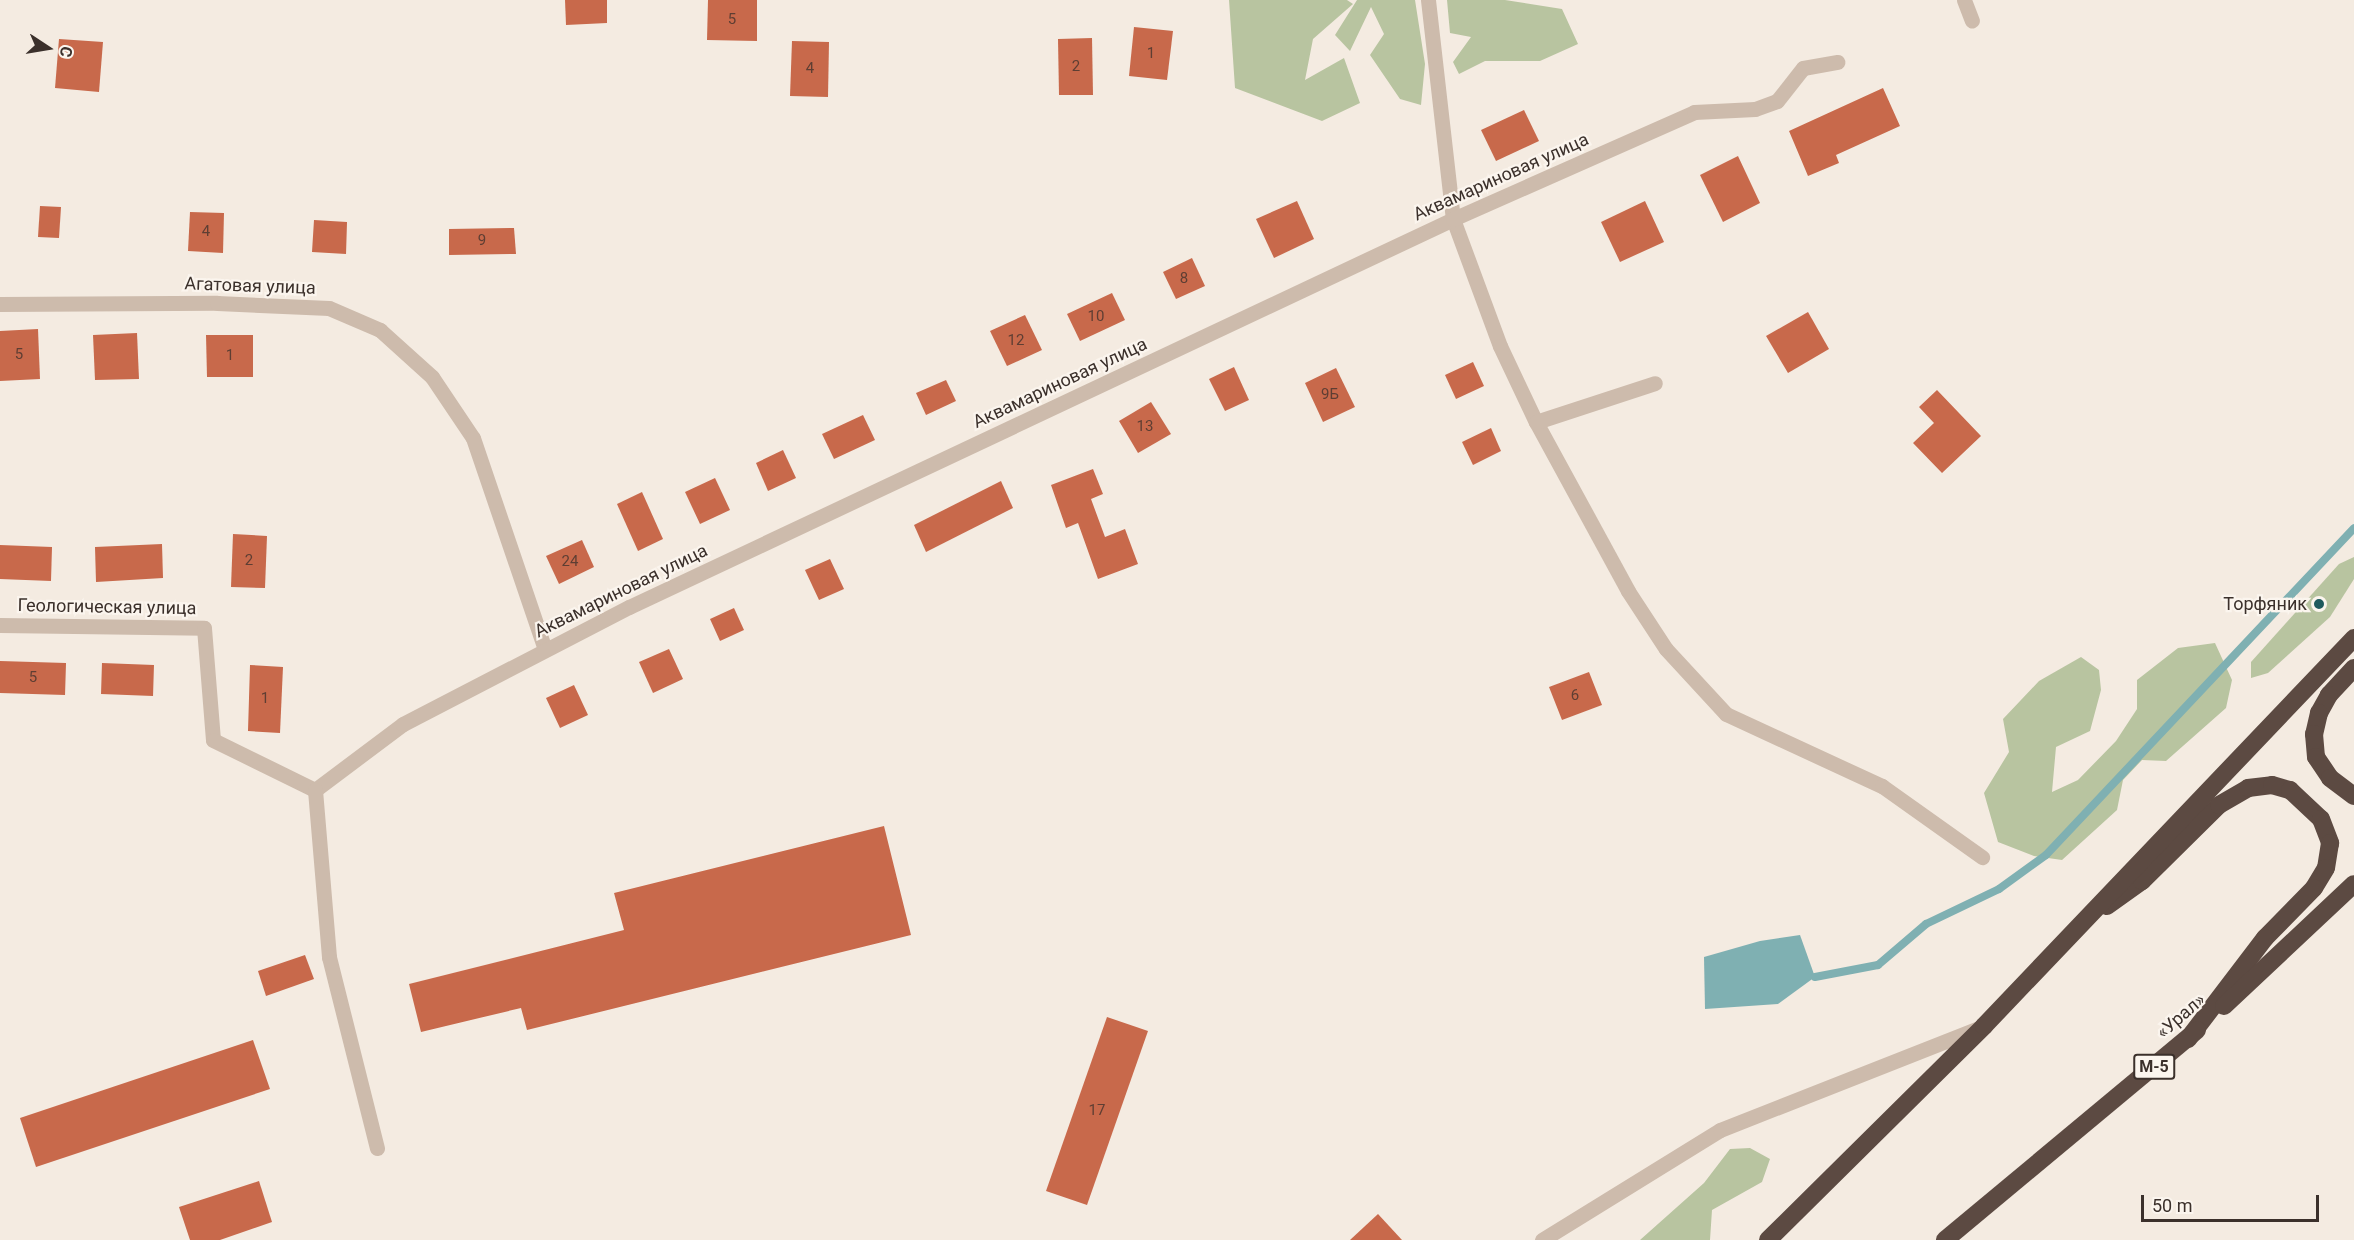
<!DOCTYPE html>
<html>
<head>
<meta charset="utf-8">
<style>
  body { margin:0 }
  #map { position:relative; width:2354px; height:1240px; overflow:hidden; background:#f4ebe1; font-family:Roboto,sans-serif }
  div>[style] { position:absolute }
  .green>* { inset:0; background:#b8c4a0 }
  .water>* { inset:0; background:#7fb0b2 }
  .stream>* { height:8px; margin:-4px; padding:0 4px; transform-origin:4px; border-radius:4px; background:#7fb0b2 }
  .building>* { inset:0; background:#c8694b }
  .minor>* { height:15px; margin:-7.5px; padding:0 7.5px; transform-origin:7.5px; border-radius:7.5px; background:#cdbbac }
  .highway>* { height:18px; margin:-9px; padding:0 9px; transform-origin:9px; border-radius:9px; background:#5c4a42 }
  .dots>* { width:16px; height:16px; translate:-50% -50%; box-sizing:border-box; border:3px solid #fbf5ee; border-radius:50% }
  span { translate:-50% -50%; white-space:nowrap; text-align:center; line-height:1.15; -webkit-text-stroke:4.5px #fbf5ee; paint-order:stroke }
  .number-label { font-size:15px; color:#5e3e33 }
  .number-label span { -webkit-text-stroke-width:0 }
  .shield-label span { padding:2px 4px; background:#fbf5ee; border:2px solid; border-radius:4px; -webkit-text-stroke-width:0 }
  .shield-label { font-size:16px; color:#3b302b; font-weight:700 }
  .street-label { font-size:18px; color:#3b302b }
  .poi-label { font-size:18px; color:#3b302b }
  .right { translate:-100% -50%; text-align:right }
  .north { position:absolute; left:18px; top:18px; width:60px; height:60px; -webkit-text-stroke:4px #fbf5ee; paint-order:stroke; rotate:102deg; font-size:16px; font-weight:700; line-height:24px; text-align:center; color:#3b302b }
  .north::after { content:''; display:block; margin:auto; width:21px; height:27px; background:#3b302b; clip-path:polygon(50% 0,100% 100%,50% 72%,0 100%) }
  .scale { position:absolute; left:2141px; top:1195px; width:178px; height:27px; box-sizing:border-box; border:3px solid #3b302b; border-top:0; padding-left:8px; font-size:18px; line-height:21px; white-space:nowrap; color:#3b302b; -webkit-text-stroke:4px #fbf5ee; paint-order:stroke }
</style>
</head>
<body>
<div id="map">
  <div class="green">
    <div style="clip-path:polygon(1229px 0,1347px 0,1353px 4px,1313px 39px,1305px 80px,1344px 58px,1360px 103px,1322px 121px,1235px 88px)"></div>
    <div style="clip-path:polygon(1357px 0,1415px 0,1425px 64px,1421px 105px,1400px 99px,1370px 55px,1384px 34px,1371px 7px,1350px 51px,1335px 35px)"></div>
    <div style="clip-path:polygon(1447px 0,1505px 0,1562px 9px,1578px 44px,1540px 61px,1485px 61px,1459px 74px,1453px 62px,1471px 37px,1450px 33px)"></div>
    <div style="clip-path:polygon(2354px 557px,2354px 579px,2330px 617px,2268px 673px,2251px 678px,2251px 662px,2339px 564px)"></div>
    <div style="clip-path:polygon(2215px 643px,2232px 680px,2226px 708px,2166px 761px,2142px 760px,2123px 780px,2117px 810px,2062px 860px,2034px 856px,1998px 842px,1984px 793px,2009px 752px,2003px 719px,2039px 681px,2081px 657px,2099px 670px,2101px 690px,2090px 731px,2056px 747px,2052px 792px,2078px 780px,2116px 741px,2137px 709px,2137px 680px,2178px 648px)"></div>
    <div style="clip-path:polygon(1750px 1148px,1770px 1159px,1762px 1182px,1712px 1210px,1710px 1240px,1640px 1240px,1704px 1183px,1730px 1149px)"></div>
  </div>
  <div class="water">
    <div style="clip-path:polygon(1800px 935px,1815px 977px,1778px 1004px,1705px 1009px,1704px 957px,1760px 941px)"></div>
  </div>
  <div class="stream">
    <div style="left:1815px;top:977px;width:64px;rotate:-10.8deg"></div>
    <div style="left:1878px;top:965px;width:63px;rotate:-40.5deg"></div>
    <div style="left:1926px;top:924px;width:81px;rotate:-25.6deg"></div>
    <div style="left:1999px;top:889px;width:58px;rotate:-35.9deg"></div>
    <div style="left:2046px;top:855px;width:449px;rotate:-46.7deg"></div>
  </div>
  <div class="building">
    <div style="clip-path:polygon(565px 0,607px 0,607px 23px,566px 25px)"></div>
    <div style="clip-path:polygon(708px 0,757px 0,757px 41px,707px 40px)"></div>
    <div style="clip-path:polygon(1134px 27px,1173px 31px,1167px 80px,1129px 76px)"></div>
    <div style="clip-path:polygon(1092px 38px,1093px 95px,1059px 95px,1058px 39px)"></div>
    <div style="clip-path:polygon(59px 39px,103px 42px,99px 92px,55px 88px)"></div>
    <div style="clip-path:polygon(792px 41px,829px 42px,828px 97px,790px 96px)"></div>
    <div style="clip-path:polygon(1883px 88px,1900px 126px,1836px 155px,1839px 163px,1808px 176px,1789px 131px)"></div>
    <div style="clip-path:polygon(1524px 110px,1539px 141px,1496px 161px,1481px 130px)"></div>
    <div style="clip-path:polygon(1738px 156px,1760px 203px,1723px 222px,1700px 175px)"></div>
    <div style="clip-path:polygon(1297px 201px,1314px 239px,1274px 258px,1256px 219px)"></div>
    <div style="clip-path:polygon(1645px 201px,1664px 242px,1620px 262px,1601px 222px)"></div>
    <div style="clip-path:polygon(40px 206px,61px 207px,59px 238px,38px 237px)"></div>
    <div style="clip-path:polygon(190px 212px,224px 213px,223px 253px,188px 251px)"></div>
    <div style="clip-path:polygon(314px 220px,347px 222px,346px 254px,312px 252px)"></div>
    <div style="clip-path:polygon(514px 228px,516px 254px,449px 255px,449px 229px)"></div>
    <div style="clip-path:polygon(1192px 258px,1205px 286px,1176px 299px,1163px 272px)"></div>
    <div style="clip-path:polygon(1112px 293px,1125px 320px,1080px 341px,1067px 314px)"></div>
    <div style="clip-path:polygon(1808px 312px,1829px 349px,1788px 373px,1766px 336px)"></div>
    <div style="clip-path:polygon(1025px 315px,1042px 350px,1007px 366px,990px 331px)"></div>
    <div style="clip-path:polygon(38px 329px,40px 379px,0 381px,0 331px)"></div>
    <div style="clip-path:polygon(137px 333px,139px 379px,95px 380px,93px 335px)"></div>
    <div style="clip-path:polygon(206px 335px,253px 335px,253px 377px,207px 377px)"></div>
    <div style="clip-path:polygon(1473px 362px,1484px 386px,1456px 399px,1445px 375px)"></div>
    <div style="clip-path:polygon(1234px 367px,1249px 400px,1225px 411px,1209px 379px)"></div>
    <div style="clip-path:polygon(1336px 368px,1355px 407px,1323px 422px,1305px 383px)"></div>
    <div style="clip-path:polygon(946px 380px,956px 401px,926px 415px,916px 393px)"></div>
    <div style="clip-path:polygon(1937px 390px,1981px 436px,1942px 473px,1913px 443px,1934px 423px,1919px 407px)"></div>
    <div style="clip-path:polygon(1151px 402px,1171px 434px,1138px 453px,1119px 421px)"></div>
    <div style="clip-path:polygon(863px 415px,875px 440px,834px 459px,822px 434px)"></div>
    <div style="clip-path:polygon(1491px 428px,1501px 451px,1473px 465px,1462px 442px)"></div>
    <div style="clip-path:polygon(783px 450px,796px 478px,768px 491px,756px 463px)"></div>
    <div style="clip-path:polygon(1093px 469px,1103px 494px,1091px 499px,1105px 537px,1125px 529px,1138px 564px,1098px 579px,1078px 523px,1066px 528px,1051px 485px)"></div>
    <div style="clip-path:polygon(715px 478px,730px 510px,700px 524px,685px 492px)"></div>
    <div style="clip-path:polygon(1001px 481px,1013px 508px,926px 552px,914px 525px)"></div>
    <div style="clip-path:polygon(642px 492px,663px 539px,638px 551px,617px 504px)"></div>
    <div style="clip-path:polygon(233px 534px,267px 536px,265px 588px,231px 587px)"></div>
    <div style="clip-path:polygon(582px 540px,594px 567px,559px 584px,546px 556px)"></div>
    <div style="clip-path:polygon(162px 544px,163px 578px,96px 582px,95px 547px)"></div>
    <div style="clip-path:polygon(0 545px,52px 547px,51px 581px,0 579px)"></div>
    <div style="clip-path:polygon(830px 559px,844px 589px,819px 600px,805px 570px)"></div>
    <div style="clip-path:polygon(734px 608px,744px 630px,720px 641px,710px 619px)"></div>
    <div style="clip-path:polygon(669px 649px,683px 679px,653px 693px,639px 662px)"></div>
    <div style="clip-path:polygon(0 661px,66px 663px,65px 695px,0 693px)"></div>
    <div style="clip-path:polygon(102px 663px,154px 665px,153px 696px,101px 694px)"></div>
    <div style="clip-path:polygon(250px 665px,283px 667px,280px 733px,248px 731px)"></div>
    <div style="clip-path:polygon(1589px 672px,1602px 705px,1562px 720px,1549px 687px)"></div>
    <div style="clip-path:polygon(574px 685px,588px 715px,560px 728px,546px 698px)"></div>
    <div style="clip-path:polygon(884px 826px,911px 935px,527px 1030px,521px 1008px,421px 1032px,409px 984px,624px 930px,614px 893px)"></div>
    <div style="clip-path:polygon(305px 955px,314px 979px,266px 996px,258px 971px)"></div>
    <div style="clip-path:polygon(1107px 1017px,1148px 1031px,1087px 1205px,1046px 1191px)"></div>
    <div style="clip-path:polygon(253px 1040px,270px 1089px,36px 1167px,20px 1118px)"></div>
    <div style="clip-path:polygon(259px 1181px,272px 1222px,220px 1240px,190px 1240px,179px 1207px)"></div>
    <div style="clip-path:polygon(1378px 1214px,1402px 1240px,1350px 1240px)"></div>
  </div>
  <div class="minor">
    <div style="left:1428px;top:0;width:220px;rotate:83.5deg"></div>
    <div style="left:1453px;top:219px;width:135px;rotate:69.7deg"></div>
    <div style="left:1500px;top:346px;width:84px;rotate:64.7deg"></div>
    <div style="left:1536px;top:422px;width:192px;rotate:61.4deg"></div>
    <div style="left:1628px;top:591px;width:69px;rotate:56.8deg"></div>
    <div style="left:1666px;top:649px;width:88px;rotate:47.3deg"></div>
    <div style="left:1726px;top:714px;width:172px;rotate:24.8deg"></div>
    <div style="left:1882px;top:786px;width:123px;rotate:35.4deg"></div>
    <div style="left:1964px;top:0;width:22px;rotate:69deg"></div>
    <div style="left:0;top:304px;width:217px;rotate:-0.3deg"></div>
    <div style="left:217px;top:303px;width:112px;rotate:2.6deg"></div>
    <div style="left:329px;top:308px;width:56px;rotate:23.3deg"></div>
    <div style="left:380px;top:330px;width:70px;rotate:42.1deg"></div>
    <div style="left:432px;top:377px;width:73px;rotate:56.1deg"></div>
    <div style="left:473px;top:438px;width:223px;rotate:71.2deg"></div>
    <div style="left:1536px;top:422px;width:125px;rotate:-18.1deg"></div>
    <div style="left:0;top:625px;width:204px;rotate:0.8deg"></div>
    <div style="left:204px;top:628px;width:112px;rotate:85.4deg"></div>
    <div style="left:213px;top:740px;width:114px;rotate:26.1deg"></div>
    <div style="left:315px;top:790px;width:110px;rotate:-36.9deg"></div>
    <div style="left:403px;top:724px;width:254px;rotate:-27.4deg"></div>
    <div style="left:629px;top:607px;width:911px;rotate:-25.21deg"></div>
    <div style="left:1453px;top:219px;width:264px;rotate:-23.9deg"></div>
    <div style="left:1694px;top:112px;width:61px;rotate:-2.8deg"></div>
    <div style="left:1755px;top:109px;width:23px;rotate:-20deg"></div>
    <div style="left:1777px;top:101px;width:42px;rotate:-51.8deg"></div>
    <div style="left:1803px;top:68px;width:35px;rotate:-10deg"></div>
    <div style="left:315px;top:790px;width:168px;rotate:85.2deg"></div>
    <div style="left:329px;top:957px;width:197px;rotate:75.9deg"></div>
    <div style="left:1542px;top:1240px;width:209px;rotate:-31.7deg"></div>
    <div style="left:1720px;top:1130px;width:281px;rotate:-21.5deg"></div>
  </div>
  <div class="highway">
    <div style="left:2354px;top:668px;width:37px;rotate:133deg"></div>
    <div style="left:2329px;top:695px;width:21px;rotate:119deg"></div>
    <div style="left:2319px;top:713px;width:22px;rotate:103deg"></div>
    <div style="left:2314px;top:734px;width:23px;rotate:85deg"></div>
    <div style="left:2316px;top:757px;width:25px;rotate:56deg"></div>
    <div style="left:2330px;top:778px;width:30px;rotate:37deg"></div>
    <div style="left:2107px;top:906px;width:43px;rotate:-35.5deg"></div>
    <div style="left:2142px;top:881px;width:108px;rotate:-44.6deg"></div>
    <div style="left:2219px;top:805px;width:34px;rotate:-30deg"></div>
    <div style="left:2248px;top:788px;width:24px;rotate:-7deg"></div>
    <div style="left:2272px;top:785px;width:19px;rotate:16deg"></div>
    <div style="left:2290px;top:790px;width:42px;rotate:43.1deg"></div>
    <div style="left:2321px;top:819px;width:26px;rotate:69deg"></div>
    <div style="left:2330px;top:843px;width:25px;rotate:99deg"></div>
    <div style="left:2326px;top:868px;width:23px;rotate:121deg"></div>
    <div style="left:2314px;top:888px;width:70px;rotate:134.4deg"></div>
    <div style="left:2265px;top:938px;width:127px;rotate:127.3deg"></div>
    <div style="left:2224px;top:1006px;width:178px;rotate:-43.2deg"></div>
    <div style="left:1768px;top:1240px;width:304px;rotate:-44.7deg"></div>
    <div style="left:1984px;top:1026px;width:536px;rotate:-46.36deg"></div>
    <div style="left:1945px;top:1240px;width:328px;rotate:-39.8deg"></div>
  </div>
  <div class="dots">
    <div style="left:2319px;top:604px;background:#1f5a5e"></div>
  </div>
  <div class="number-label">
    <span style="left:732px;top:20px">5</span>
    <span style="left:1151px;top:54px">1</span>
    <span style="left:1076px;top:67px">2</span>
    <span style="left:810px;top:69px">4</span>
    <span style="left:206px;top:232px">4</span>
    <span style="left:482px;top:241px">9</span>
    <span style="left:1184px;top:279px">8</span>
    <span style="left:1096px;top:317px">10</span>
    <span style="left:1016px;top:341px">12</span>
    <span style="left:19px;top:355px">5</span>
    <span style="left:230px;top:356px">1</span>
    <span style="left:1330px;top:395px">9Б</span>
    <span style="left:1145px;top:427px">13</span>
    <span style="left:249px;top:561px">2</span>
    <span style="left:570px;top:562px">24</span>
    <span style="left:33px;top:678px">5</span>
    <span style="left:1575px;top:696px">6</span>
    <span style="left:265px;top:699px">1</span>
    <span style="left:1097px;top:1111px">17</span>
  </div>
  <div class="shield-label">
    <span style="left:2154px;top:1067px">М-5</span>
  </div>
  <div class="street-label">
    <span style="left:1501px;top:177px;rotate:-24deg">Аквамариновая улица</span>
    <span style="left:250px;top:286px;rotate:2deg">Агатовая улица</span>
    <span style="left:1060px;top:383px;rotate:-25deg">Аквамариновая улица</span>
    <span style="left:621px;top:591px;rotate:-26deg">Аквамариновая улица</span>
    <span style="left:107px;top:607px;rotate:1deg">Геологическая улица</span>
    <span style="left:2181px;top:1016px;rotate:-41deg">«Урал»</span>
  </div>
  <div class="poi-label">
    <span class="right" style="left:2307px;top:604px">Торфяник</span>
  </div>
  <div class="north">С</div>
  <div class="scale">50 m</div>
</div>
</body>
</html>
